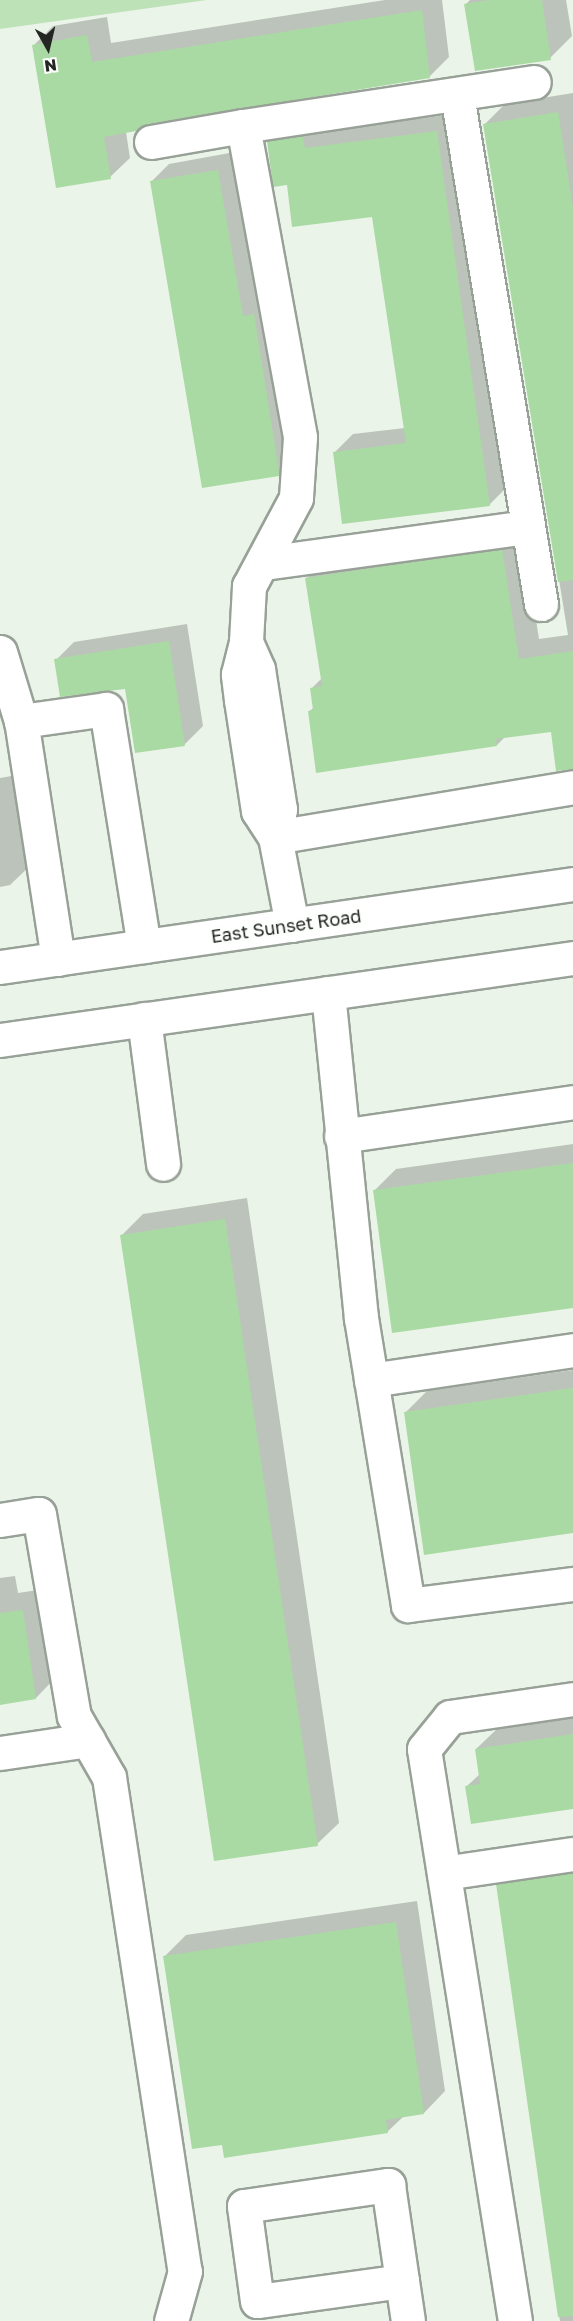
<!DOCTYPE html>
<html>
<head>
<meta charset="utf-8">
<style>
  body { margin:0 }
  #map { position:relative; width:573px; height:2321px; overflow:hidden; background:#ebf4e9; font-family:"Golos Text",sans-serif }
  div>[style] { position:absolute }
  .green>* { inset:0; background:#bee2b8 }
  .shadow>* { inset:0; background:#0003 }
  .building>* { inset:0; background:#aadaa3 }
  .roads { filter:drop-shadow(2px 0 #98a197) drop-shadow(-2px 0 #98a197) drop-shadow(0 2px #98a197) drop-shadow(0 -2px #98a197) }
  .minor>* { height:33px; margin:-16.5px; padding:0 16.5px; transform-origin:16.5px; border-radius:16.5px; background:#fff }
  .major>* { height:33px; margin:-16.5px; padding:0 16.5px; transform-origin:16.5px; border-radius:16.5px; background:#fff }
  span { translate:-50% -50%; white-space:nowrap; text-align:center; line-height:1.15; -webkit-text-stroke:6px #fdfffc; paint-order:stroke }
  .street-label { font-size:18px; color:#232622 }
  .north { position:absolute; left:18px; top:18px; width:60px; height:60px; -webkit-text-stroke:4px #fdfffc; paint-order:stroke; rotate:172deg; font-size:16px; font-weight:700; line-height:24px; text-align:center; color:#232622 }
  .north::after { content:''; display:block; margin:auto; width:21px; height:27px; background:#232622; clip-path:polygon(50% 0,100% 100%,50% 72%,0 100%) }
</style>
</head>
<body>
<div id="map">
  <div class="green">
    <div style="clip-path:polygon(0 0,207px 0,0 29px)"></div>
  </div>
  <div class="shadow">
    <div style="clip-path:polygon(385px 0,442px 0,449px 57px,430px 76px,147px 122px,126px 132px,130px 158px,110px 177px,34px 45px,53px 26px,107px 17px,111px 43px)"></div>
    <div style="clip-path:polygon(470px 0,566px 0,572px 36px,550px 58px,466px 4px)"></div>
    <div style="clip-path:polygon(573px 93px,573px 740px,552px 730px,505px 737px,497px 745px,309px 712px,314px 707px,311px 689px,322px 678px,307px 578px,327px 558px,522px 530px,539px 639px,568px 635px,485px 124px,505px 104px)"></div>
    <div style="clip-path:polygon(455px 114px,507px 487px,489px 505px,335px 452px,353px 434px,405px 428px,374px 215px,288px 184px,268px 142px,286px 124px,320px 119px,322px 131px)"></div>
    <div style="clip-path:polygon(235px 152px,296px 457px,278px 475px,151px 182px,169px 164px)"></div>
    <div style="clip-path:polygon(187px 624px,203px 726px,185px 744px,126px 687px,56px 660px,74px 642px)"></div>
    <div style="clip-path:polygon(17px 775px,32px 864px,10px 885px,0 887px,0 778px)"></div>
    <div style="clip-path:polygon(573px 1144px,573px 1307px,375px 1190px,396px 1169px)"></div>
    <div style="clip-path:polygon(247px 1198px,339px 1823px,317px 1844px,122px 1235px,143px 1214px)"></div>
    <div style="clip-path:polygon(573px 1370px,573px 1532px,405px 1413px,427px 1391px)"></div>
    <div style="clip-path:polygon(15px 1576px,18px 1593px,45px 1589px,57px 1676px,36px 1698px,0 1703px,0 1578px)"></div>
    <div style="clip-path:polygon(573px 1716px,573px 1808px,467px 1786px,480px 1774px,476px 1749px,498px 1728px)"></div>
    <div style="clip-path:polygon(573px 1853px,573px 2321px,560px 2321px,498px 1885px,519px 1863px)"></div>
    <div style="clip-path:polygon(417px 1901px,445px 2091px,424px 2113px,404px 2116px,387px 2132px,223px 2143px,164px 1957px,186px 1935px)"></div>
  </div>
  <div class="building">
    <div style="clip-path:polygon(489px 0,542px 0,551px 60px,475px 71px,464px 4px)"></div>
    <div style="clip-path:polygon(422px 10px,430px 78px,148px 124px,136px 131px,104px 137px,111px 179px,56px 188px,32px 45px,87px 35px,92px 62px)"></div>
    <div style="clip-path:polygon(558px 112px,573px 208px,573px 580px,558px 582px,483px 124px)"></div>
    <div style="clip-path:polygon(437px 131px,490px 506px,342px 524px,333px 452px,406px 443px,372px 217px,292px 227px,287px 185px,273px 187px,267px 141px,303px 136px,305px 148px)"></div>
    <div style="clip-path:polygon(218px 170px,243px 316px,254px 314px,279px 472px,279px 476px,202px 488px,150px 181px)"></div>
    <div style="clip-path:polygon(502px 549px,519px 659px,573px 651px,573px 769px,556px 771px,551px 732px,496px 739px,497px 746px,316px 773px,308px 711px,313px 710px,310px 688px,322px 686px,305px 578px)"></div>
    <div style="clip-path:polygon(169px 641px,185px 746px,135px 753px,125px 689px,60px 697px,54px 659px)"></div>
    <div style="clip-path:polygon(573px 1163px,573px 1308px,392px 1333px,373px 1190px)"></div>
    <div style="clip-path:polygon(225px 1219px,318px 1846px,214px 1861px,120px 1235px)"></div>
    <div style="clip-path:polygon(573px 1388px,573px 1533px,424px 1555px,404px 1412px)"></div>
    <div style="clip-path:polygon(23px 1610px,36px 1699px,0 1705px,0 1613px)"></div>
    <div style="clip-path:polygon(573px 1734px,573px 1809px,471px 1824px,465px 1786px,480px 1784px,475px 1749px)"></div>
    <div style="clip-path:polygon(573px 1873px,573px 2316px,558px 2317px,496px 1884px)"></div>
    <div style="clip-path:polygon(396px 1922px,424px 2114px,386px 2120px,388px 2133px,224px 2158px,222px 2145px,192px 2149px,163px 1956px)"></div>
  </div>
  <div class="roads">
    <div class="minor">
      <div style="left:457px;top:95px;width:516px;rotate:80.63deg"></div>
      <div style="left:243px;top:126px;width:294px;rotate:-8.6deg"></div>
      <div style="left:151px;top:142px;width:93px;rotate:-9.9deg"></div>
      <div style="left:243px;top:126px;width:316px;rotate:79.6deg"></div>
      <div style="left:300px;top:437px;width:61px;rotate:93.8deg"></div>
      <div style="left:296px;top:498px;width:100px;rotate:118.1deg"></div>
      <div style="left:249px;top:586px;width:56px;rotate:93.1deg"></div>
      <div style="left:264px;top:563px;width:266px;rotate:-7.8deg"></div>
      <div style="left:246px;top:642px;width:30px;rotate:66deg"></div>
      <div style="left:258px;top:669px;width:142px;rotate:81.1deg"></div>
      <div style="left:280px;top:809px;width:28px;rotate:100deg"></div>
      <div style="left:275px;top:837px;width:31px;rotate:-123deg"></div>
      <div style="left:258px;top:811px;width:112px;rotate:-98.7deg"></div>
      <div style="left:241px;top:700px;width:26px;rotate:-97deg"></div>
      <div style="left:238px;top:674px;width:33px;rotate:-76deg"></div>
      <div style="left:0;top:652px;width:72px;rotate:73.1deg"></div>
      <div style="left:292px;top:925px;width:90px;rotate:-100.9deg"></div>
      <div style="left:275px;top:837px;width:302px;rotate:-9.5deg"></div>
      <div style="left:58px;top:959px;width:241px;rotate:-98.8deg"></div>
      <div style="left:21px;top:721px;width:86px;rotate:-8deg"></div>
      <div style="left:106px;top:709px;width:240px;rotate:80.9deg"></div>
      <div style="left:328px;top:993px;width:327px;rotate:84.2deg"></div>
      <div style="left:361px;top:1318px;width:291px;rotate:80.7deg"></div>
      <div style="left:408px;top:1605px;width:166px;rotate:-7.3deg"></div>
      <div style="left:144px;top:1019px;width:146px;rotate:82.5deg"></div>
      <div style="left:341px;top:1136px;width:234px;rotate:-8.3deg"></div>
      <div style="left:371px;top:1380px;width:204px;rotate:-8.4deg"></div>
      <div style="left:0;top:1520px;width:39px;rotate:-9deg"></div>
      <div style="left:39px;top:1514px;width:205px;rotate:80.2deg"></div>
      <div style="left:74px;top:1716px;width:70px;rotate:60.2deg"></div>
      <div style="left:109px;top:1777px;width:500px;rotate:81.3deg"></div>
      <div style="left:185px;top:2271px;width:52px;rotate:105.6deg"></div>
      <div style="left:0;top:1753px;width:89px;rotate:-8.4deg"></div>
      <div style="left:444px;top:1873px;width:130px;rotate:-8.4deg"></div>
      <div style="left:402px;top:2281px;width:146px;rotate:172.1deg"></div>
      <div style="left:257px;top:2301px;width:96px;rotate:-97.8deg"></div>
      <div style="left:244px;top:2206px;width:146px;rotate:-8.3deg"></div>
      <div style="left:388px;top:2185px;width:97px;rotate:81.7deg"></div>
      <div style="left:402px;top:2281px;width:40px;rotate:81.5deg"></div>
      <div style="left:515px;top:2321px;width:579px;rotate:-99.04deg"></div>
      <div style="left:424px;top:1749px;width:41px;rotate:-50.9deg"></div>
      <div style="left:450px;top:1717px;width:124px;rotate:-8.3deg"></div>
    </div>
    <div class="major">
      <div style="left:0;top:967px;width:579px;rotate:-8.24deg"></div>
      <div style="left:0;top:1040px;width:579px;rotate:-8.14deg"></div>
    </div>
  </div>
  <div class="street-label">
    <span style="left:286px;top:926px;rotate:-8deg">East Sunset Road</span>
  </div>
  <div class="north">N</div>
</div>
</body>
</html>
